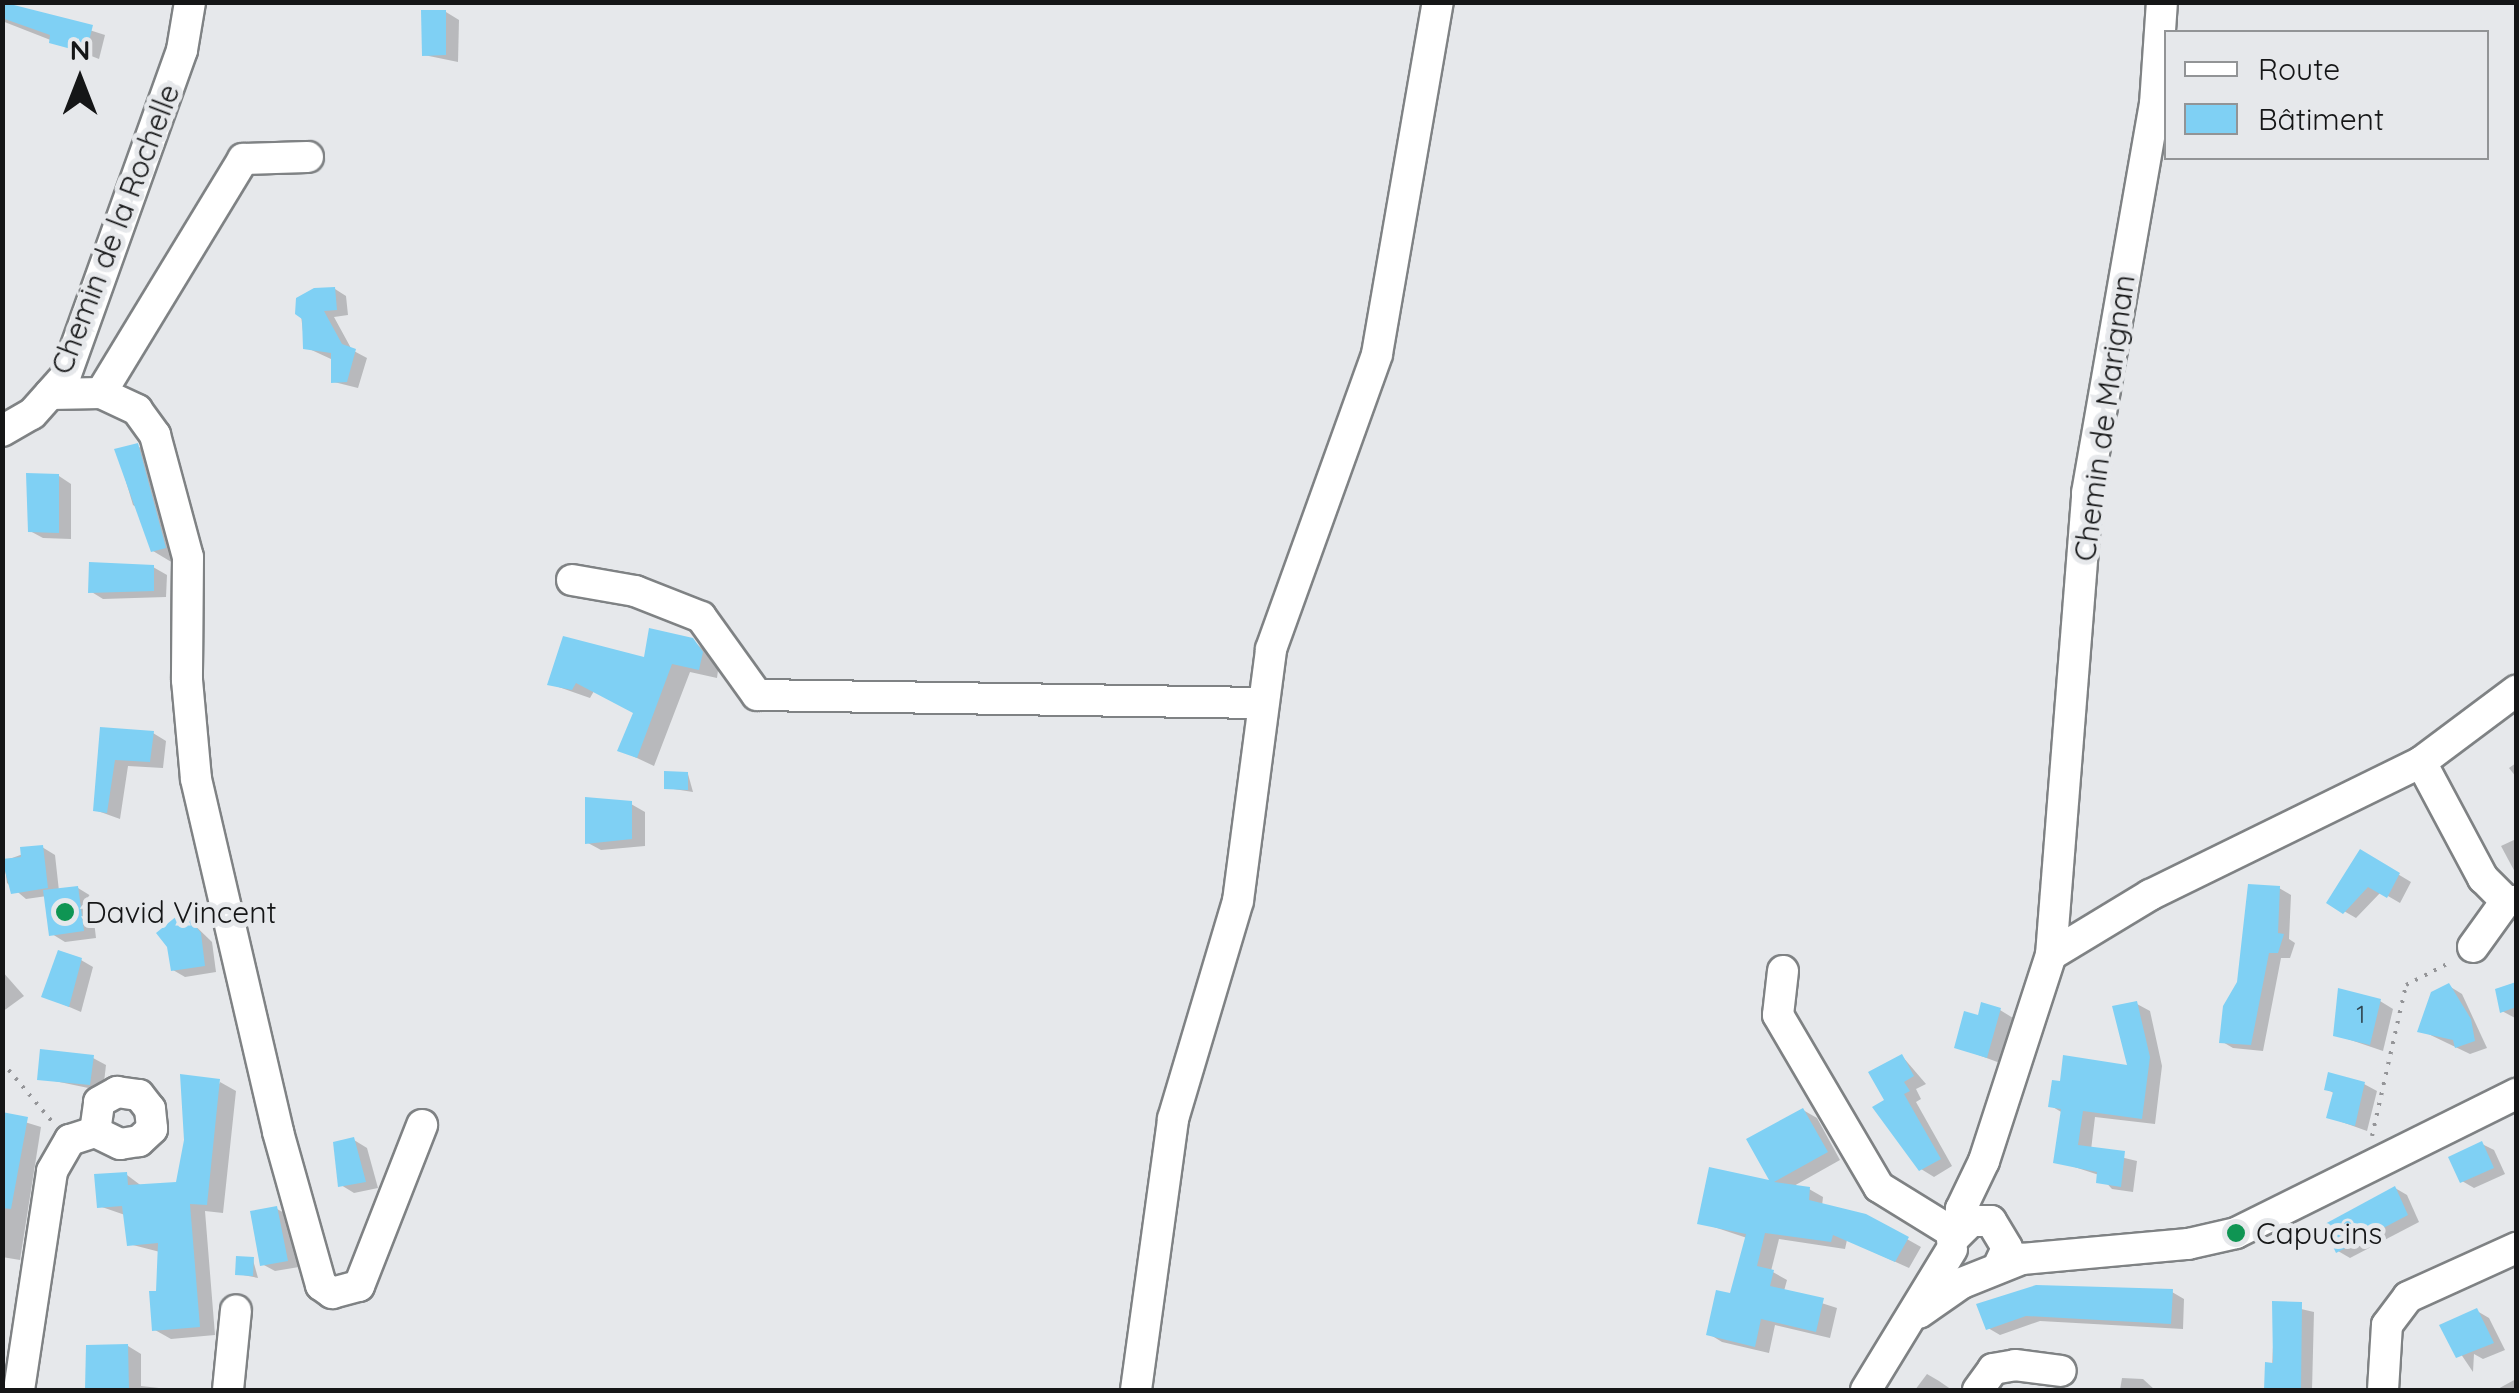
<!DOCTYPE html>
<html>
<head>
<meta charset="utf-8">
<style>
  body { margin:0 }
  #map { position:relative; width:2519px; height:1393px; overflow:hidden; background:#e6e8eb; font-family:Quicksand,sans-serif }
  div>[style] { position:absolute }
  .shadow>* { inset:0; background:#0003 }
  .building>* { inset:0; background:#7fd0f4 }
  .path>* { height:4px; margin-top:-2px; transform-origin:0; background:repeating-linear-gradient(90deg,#949598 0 2.5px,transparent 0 10.5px) }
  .roads { filter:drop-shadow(2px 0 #7f8284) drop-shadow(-2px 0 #7f8284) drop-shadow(0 2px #7f8284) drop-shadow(0 -2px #7f8284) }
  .minor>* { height:30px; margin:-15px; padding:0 15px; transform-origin:15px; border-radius:15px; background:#fff }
  .dots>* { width:28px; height:28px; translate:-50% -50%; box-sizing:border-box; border:5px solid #e6e8eb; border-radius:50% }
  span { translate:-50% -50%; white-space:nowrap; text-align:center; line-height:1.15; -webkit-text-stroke:10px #e6e8eb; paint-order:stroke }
  .number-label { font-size:25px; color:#30444e }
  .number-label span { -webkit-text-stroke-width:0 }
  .street-label { font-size:30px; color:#151617 }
  .poi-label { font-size:30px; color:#151617 }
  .left { translate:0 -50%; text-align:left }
  .frame { position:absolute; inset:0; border:5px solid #151617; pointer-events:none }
  .legend { position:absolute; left:2164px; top:30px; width:325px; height:130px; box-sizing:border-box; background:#e6e8eb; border:2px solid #929496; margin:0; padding:12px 18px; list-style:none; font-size:30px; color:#151617 }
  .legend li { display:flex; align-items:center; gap:20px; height:50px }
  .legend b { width:50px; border:2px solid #929496 }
  .north { position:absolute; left:30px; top:30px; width:100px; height:100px; -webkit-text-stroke:8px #e6e8eb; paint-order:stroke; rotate:0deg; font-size:28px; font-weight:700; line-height:40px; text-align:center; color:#151617 }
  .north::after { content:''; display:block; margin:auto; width:35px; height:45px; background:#151617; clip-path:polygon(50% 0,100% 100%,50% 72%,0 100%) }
</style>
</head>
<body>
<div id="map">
  <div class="shadow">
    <div style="clip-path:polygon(2px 2px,105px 35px,99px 59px,2px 21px)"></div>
    <div style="clip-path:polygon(446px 12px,459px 20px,458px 62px,424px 55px)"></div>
    <div style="clip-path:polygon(335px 289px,346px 296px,348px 315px,334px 317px,352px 350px,367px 358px,358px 388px,334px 382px,331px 359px,305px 347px,299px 300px)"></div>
    <div style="clip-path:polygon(137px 446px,158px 457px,185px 559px,173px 563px,153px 551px,141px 510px,133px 505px,117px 451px)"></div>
    <div style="clip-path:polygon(59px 476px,71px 484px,71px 539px,43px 538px,30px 531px)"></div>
    <div style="clip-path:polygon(153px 567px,167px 575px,166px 597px,103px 599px,90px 591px)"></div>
    <div style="clip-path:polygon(692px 640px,719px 663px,717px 678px,690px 672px,654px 766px,620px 750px,636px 713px,594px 691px,590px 698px,550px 684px,646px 660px)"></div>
    <div style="clip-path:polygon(102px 729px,153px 733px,166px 741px,163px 768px,128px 766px,120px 819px,95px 810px)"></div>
    <div style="clip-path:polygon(2516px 763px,2516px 777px,2509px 768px)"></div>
    <div style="clip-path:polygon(688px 774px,693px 792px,667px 788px)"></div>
    <div style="clip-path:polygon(631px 804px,645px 812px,645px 846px,601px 850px,588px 843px)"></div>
    <div style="clip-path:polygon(2516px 839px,2516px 874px,2501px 846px)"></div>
    <div style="clip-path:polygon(42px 847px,55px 855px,59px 891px,78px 888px,91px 896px,96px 938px,65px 942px,52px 934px,47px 896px,26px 899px,7px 883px,4px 861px)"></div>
    <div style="clip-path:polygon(2361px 852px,2411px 882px,2400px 903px,2381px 892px,2356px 918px,2330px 903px)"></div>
    <div style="clip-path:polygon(2279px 888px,2291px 895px,2289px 939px,2295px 943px,2290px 958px,2281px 958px,2263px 1051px,2233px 1048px,2221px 1041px)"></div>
    <div style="clip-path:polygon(183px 914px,212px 942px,216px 972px,185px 977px,173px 970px)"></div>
    <div style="clip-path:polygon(81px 960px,93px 967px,81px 1012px,44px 996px)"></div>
    <div style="clip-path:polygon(2px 971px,24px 996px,2px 1012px)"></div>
    <div style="clip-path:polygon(2516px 984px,2516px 1018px,2515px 1018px,2502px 1011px,2497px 991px)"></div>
    <div style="clip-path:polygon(2449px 986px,2462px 994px,2487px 1048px,2470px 1054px,2420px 1030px)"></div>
    <div style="clip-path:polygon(2380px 1001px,2393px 1009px,2383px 1051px,2336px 1035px)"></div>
    <div style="clip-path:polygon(2137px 1004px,2150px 1011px,2162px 1066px,2155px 1124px,2095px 1117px,2091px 1150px,2137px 1161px,2133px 1192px,2112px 1189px,2099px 1175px,2056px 1161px,2063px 1113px,2051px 1106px,2130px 1068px)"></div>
    <div style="clip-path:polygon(2000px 1010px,2013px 1018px,2000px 1063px,1957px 1047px)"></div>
    <div style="clip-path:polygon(1902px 1056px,1926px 1084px,1916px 1089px,1921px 1099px,1916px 1102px,1952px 1166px,1934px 1177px,1921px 1169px,1888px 1101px)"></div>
    <div style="clip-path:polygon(93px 1058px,106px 1065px,103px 1091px,40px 1078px)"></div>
    <div style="clip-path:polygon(220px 1082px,236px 1091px,223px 1213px,205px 1211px,215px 1335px,171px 1339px,155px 1330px,160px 1252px,129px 1244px,125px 1215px,99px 1206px,127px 1175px,143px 1187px,178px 1185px)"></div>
    <div style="clip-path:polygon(2364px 1084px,2377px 1091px,2367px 1131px,2328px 1117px,2335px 1094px,2327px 1089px)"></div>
    <div style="clip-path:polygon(1803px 1110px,1817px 1118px,1840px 1160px,1792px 1187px,1809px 1189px,1823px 1197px,1822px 1206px,1866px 1216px,1921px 1247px,1909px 1268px,1847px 1240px,1845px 1249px,1779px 1239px,1771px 1271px,1787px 1280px,1784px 1291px,1837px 1308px,1830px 1338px,1775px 1325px,1769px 1353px,1722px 1342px,1709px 1334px,1732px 1296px,1747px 1238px,1699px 1222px,1774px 1184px,1750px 1140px)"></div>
    <div style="clip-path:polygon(2px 1115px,41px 1127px,20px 1260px,2px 1257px)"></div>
    <div style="clip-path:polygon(354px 1140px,367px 1148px,378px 1188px,354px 1193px,341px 1185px)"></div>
    <div style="clip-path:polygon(2482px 1144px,2494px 1150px,2505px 1174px,2474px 1188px,2462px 1181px)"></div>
    <div style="clip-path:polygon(2395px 1188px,2407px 1195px,2419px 1222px,2350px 1258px,2338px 1251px)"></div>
    <div style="clip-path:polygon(277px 1209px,290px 1216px,299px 1267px,275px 1271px,262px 1264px)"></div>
    <div style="clip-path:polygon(253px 1260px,258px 1278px,238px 1274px)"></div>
    <div style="clip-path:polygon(2172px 1292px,2184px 1299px,2183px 1329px,2040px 1321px,2000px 1335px,1988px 1328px,1979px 1305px)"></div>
    <div style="clip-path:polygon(2275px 1303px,2314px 1312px,2312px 1390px,2271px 1390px)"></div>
    <div style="clip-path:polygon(2477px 1311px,2489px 1318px,2505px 1350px,2483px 1359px,2474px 1354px,2473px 1372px,2442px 1326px)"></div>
    <div style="clip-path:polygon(128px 1346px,141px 1354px,141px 1386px,177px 1390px,63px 1390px,88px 1388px)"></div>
    <div style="clip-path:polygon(1927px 1374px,1939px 1381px,1952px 1390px,1915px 1390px)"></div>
    <div style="clip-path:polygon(2122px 1378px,2143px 1379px,2155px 1390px,2120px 1390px)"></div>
    <div style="clip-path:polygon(2516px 1379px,2516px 1390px,2496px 1390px)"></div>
  </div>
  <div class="building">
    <div style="clip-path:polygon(2px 2px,93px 25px,86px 53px,49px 43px,50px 35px,2px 18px)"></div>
    <div style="clip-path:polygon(421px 10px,446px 10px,446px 55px,422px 56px)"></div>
    <div style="clip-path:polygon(335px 287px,337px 310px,324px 311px,342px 344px,356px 349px,347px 382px,331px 383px,331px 353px,303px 349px,302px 319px,295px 314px,296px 298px,314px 288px)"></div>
    <div style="clip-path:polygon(138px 443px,166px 548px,151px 552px,114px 449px)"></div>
    <div style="clip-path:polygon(26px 473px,59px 474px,59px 533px,28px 532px)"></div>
    <div style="clip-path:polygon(89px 562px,154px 565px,154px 591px,88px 593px)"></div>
    <div style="clip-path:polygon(649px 628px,693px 638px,703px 652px,699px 670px,672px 664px,637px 758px,617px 751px,633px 713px,576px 683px,572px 690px,547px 685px,563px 636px,644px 657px)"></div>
    <div style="clip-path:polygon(100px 727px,154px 731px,150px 762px,115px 760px,107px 813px,93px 811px)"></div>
    <div style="clip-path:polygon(664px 771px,688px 772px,688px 790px,664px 789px)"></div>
    <div style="clip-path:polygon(585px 797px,632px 801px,632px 839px,585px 844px)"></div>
    <div style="clip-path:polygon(43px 845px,48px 888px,11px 894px,2px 859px,21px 857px,20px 847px)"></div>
    <div style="clip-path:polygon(2360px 849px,2400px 873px,2387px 898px,2368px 887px,2343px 914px,2326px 903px)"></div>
    <div style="clip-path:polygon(2248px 884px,2280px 886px,2278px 933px,2284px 934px,2278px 953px,2269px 953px,2251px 1045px,2219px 1043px,2223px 1006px,2237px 982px)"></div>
    <div style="clip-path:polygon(78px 886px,84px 931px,49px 936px,43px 890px)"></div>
    <div style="clip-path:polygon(183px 911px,201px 933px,205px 966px,171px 971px,167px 947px,156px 933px)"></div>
    <div style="clip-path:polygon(58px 950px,82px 958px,69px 1007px,41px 997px)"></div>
    <div style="clip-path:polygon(2516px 982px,2516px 1007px,2500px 1013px,2495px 989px)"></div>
    <div style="clip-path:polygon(2449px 983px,2471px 1019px,2475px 1041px,2455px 1048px,2453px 1040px,2417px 1032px,2431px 992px)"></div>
    <div style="clip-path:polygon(2338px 988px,2381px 999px,2370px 1045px,2333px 1036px)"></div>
    <div style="clip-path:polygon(2137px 1001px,2150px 1057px,2142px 1119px,2083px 1111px,2078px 1145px,2125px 1151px,2121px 1187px,2096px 1183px,2097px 1172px,2053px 1163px,2061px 1109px,2048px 1107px,2052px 1080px,2060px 1081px,2063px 1055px,2127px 1065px,2112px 1006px)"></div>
    <div style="clip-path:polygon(1981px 1002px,2001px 1008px,1987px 1058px,1954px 1048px,1964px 1011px,1978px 1015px)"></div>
    <div style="clip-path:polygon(40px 1049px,94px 1055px,90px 1085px,37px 1080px)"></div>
    <div style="clip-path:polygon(1902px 1054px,1914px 1076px,1904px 1082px,1910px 1091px,1904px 1094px,1941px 1159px,1919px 1171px,1872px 1107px,1884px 1100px,1868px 1072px)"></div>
    <div style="clip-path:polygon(2328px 1072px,2365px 1082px,2355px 1126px,2326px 1118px,2333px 1092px,2324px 1090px)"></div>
    <div style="clip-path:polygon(180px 1074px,220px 1079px,207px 1205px,190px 1204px,200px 1327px,152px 1331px,149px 1291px,156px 1291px,158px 1243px,127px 1246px,122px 1206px,97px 1208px,94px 1174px,127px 1172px,128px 1185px,176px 1182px,184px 1140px)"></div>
    <div style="clip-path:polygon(1803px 1108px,1828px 1152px,1774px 1182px,1810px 1187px,1809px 1200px,1866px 1214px,1909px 1237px,1895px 1262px,1833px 1235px,1831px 1242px,1765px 1233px,1757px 1266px,1774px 1270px,1770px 1286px,1824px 1298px,1816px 1332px,1761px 1319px,1755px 1347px,1706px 1335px,1716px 1290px,1730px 1293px,1746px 1234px,1697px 1224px,1709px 1167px,1769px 1180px,1746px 1139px)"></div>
    <div style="clip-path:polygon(2px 1112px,28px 1117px,11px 1209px,2px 1208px)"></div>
    <div style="clip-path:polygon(354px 1137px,366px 1182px,338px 1187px,333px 1142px)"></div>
    <div style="clip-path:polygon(2482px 1141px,2494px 1168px,2460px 1183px,2448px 1157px)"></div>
    <div style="clip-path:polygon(2395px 1186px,2408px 1215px,2336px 1253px,2323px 1225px)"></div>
    <div style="clip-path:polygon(277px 1206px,288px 1261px,260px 1266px,250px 1211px)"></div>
    <div style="clip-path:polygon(236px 1256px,254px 1257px,253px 1276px,235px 1275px)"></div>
    <div style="clip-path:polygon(2036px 1285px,2173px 1289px,2171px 1324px,2026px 1316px,1986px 1330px,1976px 1304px)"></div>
    <div style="clip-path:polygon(2272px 1301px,2302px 1302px,2301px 1390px,2264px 1390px,2265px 1362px,2273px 1363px)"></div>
    <div style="clip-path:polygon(2477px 1308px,2494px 1343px,2456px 1358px,2439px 1325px)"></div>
    <div style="clip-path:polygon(128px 1344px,129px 1390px,85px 1390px,86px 1345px)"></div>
  </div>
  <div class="path">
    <div style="left:2px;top:1062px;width:81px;rotate:50deg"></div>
    <div style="left:2372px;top:1136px;width:155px;rotate:-77.3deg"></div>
    <div style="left:2406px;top:985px;width:51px;rotate:-27.1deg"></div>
  </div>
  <div class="roads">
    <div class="minor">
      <div style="left:101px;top:393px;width:40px;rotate:25deg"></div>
      <div style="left:137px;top:410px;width:31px;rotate:54deg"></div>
      <div style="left:155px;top:435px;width:126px;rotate:74.9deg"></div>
      <div style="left:188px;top:557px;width:123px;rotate:90.5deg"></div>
      <div style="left:187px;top:680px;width:99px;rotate:84.8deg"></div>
      <div style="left:196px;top:779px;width:362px;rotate:76.9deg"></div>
      <div style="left:278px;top:1132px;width:159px;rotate:74.3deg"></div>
      <div style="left:321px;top:1285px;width:14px;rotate:36deg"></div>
      <div style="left:332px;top:1293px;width:28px;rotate:-15deg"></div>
      <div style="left:359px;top:1286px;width:173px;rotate:-68.6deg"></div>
      <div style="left:50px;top:394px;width:51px;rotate:-1.1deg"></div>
      <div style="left:101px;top:393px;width:274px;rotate:-58.7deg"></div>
      <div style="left:243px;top:159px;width:65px;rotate:-1.8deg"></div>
      <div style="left:2px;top:431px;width:34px;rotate:-30deg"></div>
      <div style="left:32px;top:414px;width:50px;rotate:-48.3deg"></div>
      <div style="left:65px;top:377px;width:347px;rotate:-70.3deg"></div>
      <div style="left:182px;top:50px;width:49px;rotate:-80.5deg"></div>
      <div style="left:572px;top:580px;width:64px;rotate:9.9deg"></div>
      <div style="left:635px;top:591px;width:71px;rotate:21.5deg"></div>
      <div style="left:701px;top:617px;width:96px;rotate:54.3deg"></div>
      <div style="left:757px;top:695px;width:504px;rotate:0.91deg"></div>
      <div style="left:2421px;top:762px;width:132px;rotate:61.9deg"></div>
      <div style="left:2483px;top:878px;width:33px;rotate:45deg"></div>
      <div style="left:2506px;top:901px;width:10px"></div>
      <div style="left:2473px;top:947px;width:57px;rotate:-54.3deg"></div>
      <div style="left:2051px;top:955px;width:116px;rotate:-31.2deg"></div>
      <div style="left:2150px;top:895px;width:302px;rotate:-26.1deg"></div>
      <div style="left:2421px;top:762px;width:119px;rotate:-36.8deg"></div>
      <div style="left:1783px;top:971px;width:44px;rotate:96.5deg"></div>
      <div style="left:1778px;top:1015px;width:199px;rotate:59.6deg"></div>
      <div style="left:1879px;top:1187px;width:89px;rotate:31.7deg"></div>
      <div style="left:1962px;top:1225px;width:16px;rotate:-94deg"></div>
      <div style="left:1961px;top:1209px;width:53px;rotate:-64.4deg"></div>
      <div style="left:1984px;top:1161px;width:217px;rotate:-72deg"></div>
      <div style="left:2051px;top:955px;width:463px;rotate:-85.5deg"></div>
      <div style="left:2087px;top:493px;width:395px;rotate:-80.1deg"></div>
      <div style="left:2155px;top:104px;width:102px;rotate:-86.1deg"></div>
      <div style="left:1952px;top:1240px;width:27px;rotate:-45deg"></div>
      <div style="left:1971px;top:1221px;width:20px"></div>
      <div style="left:1991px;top:1221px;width:31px;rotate:59deg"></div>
      <div style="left:2007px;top:1248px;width:21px;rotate:115deg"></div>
      <div style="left:1919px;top:1313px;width:52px;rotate:-34.9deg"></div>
      <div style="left:1962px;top:1283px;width:65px;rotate:-21.8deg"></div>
      <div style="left:2022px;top:1259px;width:167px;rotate:-5.2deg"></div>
      <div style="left:2188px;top:1244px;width:49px;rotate:-12.9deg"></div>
      <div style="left:2236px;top:1233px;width:313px;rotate:-26.4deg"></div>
      <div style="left:19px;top:1390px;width:221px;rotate:-81.4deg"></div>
      <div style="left:52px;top:1171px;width:36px;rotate:-60deg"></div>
      <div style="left:70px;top:1140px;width:26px;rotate:-18deg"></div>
      <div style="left:95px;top:1132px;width:30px;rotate:-82deg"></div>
      <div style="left:99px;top:1102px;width:21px;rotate:-29deg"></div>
      <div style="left:117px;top:1092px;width:22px;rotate:8deg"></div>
      <div style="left:139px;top:1095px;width:18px;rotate:52deg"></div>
      <div style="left:150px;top:1109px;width:20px;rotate:84deg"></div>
      <div style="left:152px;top:1129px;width:18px;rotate:137deg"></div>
      <div style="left:139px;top:1141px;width:19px;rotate:171deg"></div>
      <div style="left:120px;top:1144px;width:28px;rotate:-154deg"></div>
      <div style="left:228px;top:1390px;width:80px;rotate:-84.3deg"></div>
      <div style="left:1136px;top:1390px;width:274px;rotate:-82.2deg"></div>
      <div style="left:1173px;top:1119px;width:227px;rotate:-73.4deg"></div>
      <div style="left:1238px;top:901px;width:254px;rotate:-82.5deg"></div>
      <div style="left:1271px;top:649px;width:313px;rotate:-70.2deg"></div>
      <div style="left:1377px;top:354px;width:357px;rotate:-80.2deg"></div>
      <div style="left:1866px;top:1390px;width:165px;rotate:-58.6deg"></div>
      <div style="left:1978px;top:1390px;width:26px;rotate:-54deg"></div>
      <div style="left:1993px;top:1369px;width:22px;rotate:-10deg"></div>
      <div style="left:2015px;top:1365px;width:46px;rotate:7.4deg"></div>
      <div style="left:2383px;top:1390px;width:65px;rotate:-86.5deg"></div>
      <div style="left:2387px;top:1325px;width:35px;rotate:-53deg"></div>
      <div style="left:2408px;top:1297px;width:119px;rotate:-24.4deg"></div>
    </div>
  </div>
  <div class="dots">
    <div style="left:65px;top:912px;background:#0f9553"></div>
    <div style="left:2236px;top:1233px;background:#0f9553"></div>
  </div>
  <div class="number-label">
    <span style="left:2361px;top:1014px">1</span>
  </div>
  <div class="street-label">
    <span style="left:115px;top:229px;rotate:-69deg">Chemin de la Rochelle</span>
    <span style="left:2104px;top:418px;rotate:-82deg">Chemin de Marignan</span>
  </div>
  <div class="poi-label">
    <span class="left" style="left:85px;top:912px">David Vincent</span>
    <span class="left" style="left:2256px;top:1233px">Capucins</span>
  </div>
  <div class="frame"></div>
  <ul class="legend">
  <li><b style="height:12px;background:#fff"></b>Route</li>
  <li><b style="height:28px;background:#7fd0f4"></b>Bâtiment</li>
  </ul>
  <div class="north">N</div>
</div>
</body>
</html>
